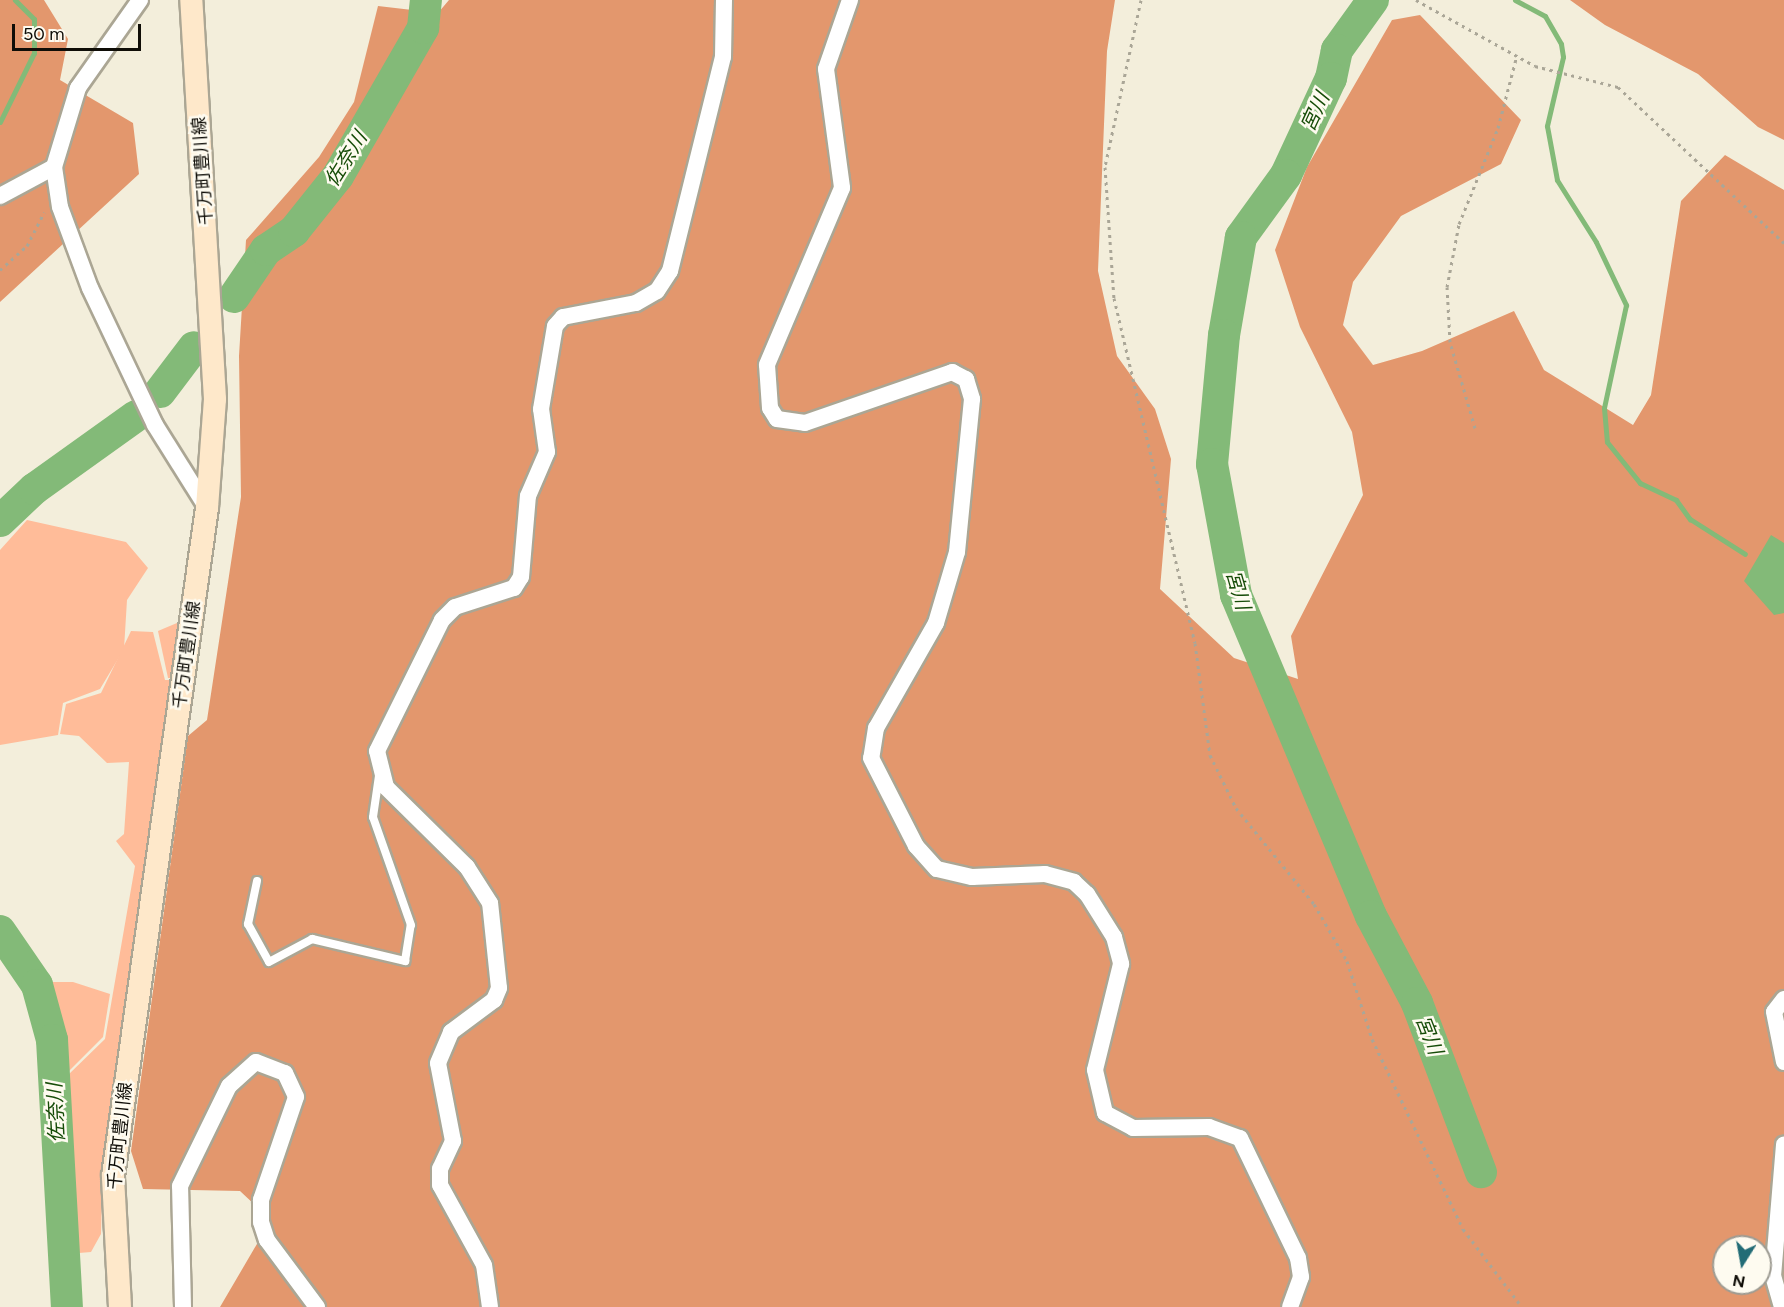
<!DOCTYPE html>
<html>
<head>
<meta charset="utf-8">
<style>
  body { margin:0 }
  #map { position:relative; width:1784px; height:1307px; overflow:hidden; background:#f3eedb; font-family:Figtree,"Noto Sans JP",sans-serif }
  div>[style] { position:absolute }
  .green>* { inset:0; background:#ffbc99 }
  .forest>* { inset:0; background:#e3976d }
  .water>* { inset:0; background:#83ba78 }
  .stream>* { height:5px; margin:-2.5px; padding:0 2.5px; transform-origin:2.5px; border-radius:2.5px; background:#83ba78 }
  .river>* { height:32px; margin:-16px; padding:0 16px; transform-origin:16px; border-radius:16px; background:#83ba78 }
  .path>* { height:3px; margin-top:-1.5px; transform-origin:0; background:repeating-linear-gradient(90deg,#aaa697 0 3px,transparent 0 7.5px) }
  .roads { filter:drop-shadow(2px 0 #aba694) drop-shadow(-2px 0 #aba694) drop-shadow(0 2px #aba694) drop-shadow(0 -2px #aba694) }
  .service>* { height:8px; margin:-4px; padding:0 4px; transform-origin:4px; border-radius:4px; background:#fff }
  .minor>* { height:16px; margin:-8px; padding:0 8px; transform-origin:8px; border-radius:8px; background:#fff }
  .secondary>* { height:22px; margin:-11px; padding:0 11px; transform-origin:11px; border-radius:11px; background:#fee8ca }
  span { translate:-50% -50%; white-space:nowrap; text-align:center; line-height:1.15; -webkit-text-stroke:5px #fefbf0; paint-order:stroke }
  .street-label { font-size:18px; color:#0f0d07 }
  .water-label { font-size:20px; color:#164c08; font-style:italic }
  .north { position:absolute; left:1712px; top:1235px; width:60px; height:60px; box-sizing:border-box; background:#fefbf0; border:2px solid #9e9c93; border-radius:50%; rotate:191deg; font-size:16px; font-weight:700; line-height:24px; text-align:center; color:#0f0d07 }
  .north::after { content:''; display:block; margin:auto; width:21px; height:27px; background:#226c76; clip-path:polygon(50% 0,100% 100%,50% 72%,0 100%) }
  .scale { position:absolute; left:12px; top:24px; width:129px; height:27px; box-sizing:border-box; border:3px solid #0f0d07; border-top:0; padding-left:8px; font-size:18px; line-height:21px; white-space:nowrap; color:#0f0d07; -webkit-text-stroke:4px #fefbf0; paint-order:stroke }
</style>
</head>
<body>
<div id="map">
  <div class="green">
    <div style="clip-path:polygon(27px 520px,126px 542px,148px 568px,127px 600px,124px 649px,100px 689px,63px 703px,58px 735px,0 745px,0 550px)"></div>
    <div style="clip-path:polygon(184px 620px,176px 678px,168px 678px,158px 631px)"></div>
    <div style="clip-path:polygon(131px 631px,153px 632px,165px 680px,176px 680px,103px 1159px,101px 1234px,91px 1252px,79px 1253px,72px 1251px,67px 1076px,105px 1039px,135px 866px,116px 841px,124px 834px,129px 762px,107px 763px,79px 736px,60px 734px,66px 704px,101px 693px)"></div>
    <div style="clip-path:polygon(46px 982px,73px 982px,110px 994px,103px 1037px,66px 1074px,61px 1025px)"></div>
  </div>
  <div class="forest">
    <div style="clip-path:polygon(0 0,44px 0,68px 39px,60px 80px,133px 123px,139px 174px,0 302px)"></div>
    <div style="clip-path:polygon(evenodd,449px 0,1115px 0,1107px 51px,1098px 271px,1117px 356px,1155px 409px,1171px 459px,1160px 589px,1234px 658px,1298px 679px,1291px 636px,1363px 495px,1352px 432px,1300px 327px,1275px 250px,1307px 167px,1392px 20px,1420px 15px,1521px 120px,1501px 164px,1401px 216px,1353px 282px,1343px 325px,1373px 365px,1422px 351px,1514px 311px,1544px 370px,1633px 425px,1651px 395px,1681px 201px,1725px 155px,1784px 190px,1784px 1307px,220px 1307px,271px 1220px,240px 1191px,143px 1189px,131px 1151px,188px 736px,207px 720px,241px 497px,239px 356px,246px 240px,319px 157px,354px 102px,378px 6px,438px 13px,449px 0,1724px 1247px,1760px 1247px,1760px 1283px,1724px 1283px,1724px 1247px)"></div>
    <div style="clip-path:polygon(1570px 0,1784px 0,1784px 140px,1758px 127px,1698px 74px,1605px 25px)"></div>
  </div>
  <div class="water">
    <div style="clip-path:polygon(1771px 535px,1784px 543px,1784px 613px,1774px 615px,1744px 581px)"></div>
  </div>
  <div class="stream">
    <div style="left:1515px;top:0;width:34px;rotate:28deg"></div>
    <div style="left:1545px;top:16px;width:32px;rotate:60deg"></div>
    <div style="left:1561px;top:44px;width:13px;rotate:81deg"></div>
    <div style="left:1563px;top:57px;width:71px;rotate:103.1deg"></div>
    <div style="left:1547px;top:126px;width:55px;rotate:79.5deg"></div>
    <div style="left:1557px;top:180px;width:73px;rotate:57.8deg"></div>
    <div style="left:1596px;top:242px;width:70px;rotate:64.5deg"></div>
    <div style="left:1626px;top:305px;width:105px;rotate:102.1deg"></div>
    <div style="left:1604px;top:408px;width:34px;rotate:85deg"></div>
    <div style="left:1607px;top:442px;width:53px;rotate:51.2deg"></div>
    <div style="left:1640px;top:483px;width:40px;rotate:25deg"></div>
    <div style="left:1676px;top:500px;width:24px;rotate:54deg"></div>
    <div style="left:1690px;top:519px;width:65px;rotate:32.5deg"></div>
    <div style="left:0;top:122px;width:77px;rotate:-63.8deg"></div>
    <div style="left:34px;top:53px;width:34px;rotate:-90deg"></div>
    <div style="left:34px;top:19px;width:27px;rotate:-135deg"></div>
  </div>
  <div class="river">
    <div style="left:1373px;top:0;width:62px;rotate:125.8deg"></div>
    <div style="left:1337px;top:50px;width:29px;rotate:102deg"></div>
    <div style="left:1331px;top:78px;width:107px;rotate:114.9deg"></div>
    <div style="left:1286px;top:175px;width:77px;rotate:126deg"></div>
    <div style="left:1241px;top:237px;width:99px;rotate:99.8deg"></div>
    <div style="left:1224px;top:335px;width:130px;rotate:95.3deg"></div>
    <div style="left:1212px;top:464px;width:133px;rotate:79.6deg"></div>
    <div style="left:1236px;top:595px;width:348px;rotate:67.2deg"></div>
    <div style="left:1371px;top:916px;width:98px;rotate:62.1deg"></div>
    <div style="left:1417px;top:1003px;width:181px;rotate:69.3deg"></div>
    <div style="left:234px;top:297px;width:57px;rotate:-55.8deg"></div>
    <div style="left:266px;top:250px;width:34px;rotate:-34deg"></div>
    <div style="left:294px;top:231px;width:70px;rotate:-51.3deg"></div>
    <div style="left:338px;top:176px;width:171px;rotate:-60.1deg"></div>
    <div style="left:423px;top:28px;width:28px;rotate:-84deg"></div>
    <div style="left:160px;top:392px;width:56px;rotate:-52.9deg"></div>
    <div style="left:0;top:521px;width:47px;rotate:-43.3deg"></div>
    <div style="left:34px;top:489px;width:125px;rotate:-35.6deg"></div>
    <div style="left:0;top:931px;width:65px;rotate:55.6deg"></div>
    <div style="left:37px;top:985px;width:57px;rotate:74.7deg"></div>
    <div style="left:52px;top:1040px;width:267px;rotate:86.8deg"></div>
  </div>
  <div class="path">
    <div style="left:1141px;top:0;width:171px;rotate:102.2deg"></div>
    <div style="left:1105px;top:167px;width:131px;rotate:86.1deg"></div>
    <div style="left:1114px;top:298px;width:354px;rotate:76.8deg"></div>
    <div style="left:1195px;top:643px;width:113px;rotate:82.4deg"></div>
    <div style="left:1210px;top:755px;width:59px;rotate:63.9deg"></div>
    <div style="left:1236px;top:808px;width:124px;rotate:50.9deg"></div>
    <div style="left:1314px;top:904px;width:66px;rotate:59.9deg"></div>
    <div style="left:1347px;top:961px;width:82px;rotate:72.2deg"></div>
    <div style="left:1372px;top:1039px;width:211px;rotate:64.4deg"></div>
    <div style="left:1463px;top:1229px;width:98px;rotate:52.9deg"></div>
    <div style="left:1416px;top:0;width:136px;rotate:29deg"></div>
    <div style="left:1535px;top:66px;width:86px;rotate:14.2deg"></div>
    <div style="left:1618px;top:87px;width:228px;rotate:43.2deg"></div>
    <div style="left:0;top:270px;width:36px;rotate:-42deg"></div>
    <div style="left:27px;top:246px;width:38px;rotate:-63deg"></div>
    <div style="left:1475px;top:428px;width:90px;rotate:-106.2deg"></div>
    <div style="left:1450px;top:342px;width:55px;rotate:-93.1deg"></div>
    <div style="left:1447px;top:287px;width:64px;rotate:-79.2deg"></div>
    <div style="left:1459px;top:224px;width:104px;rotate:-67.9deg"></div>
    <div style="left:1498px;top:128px;width:75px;rotate:-75.4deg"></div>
  </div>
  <div class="roads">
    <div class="service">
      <div style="left:257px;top:881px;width:44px;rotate:101.8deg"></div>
      <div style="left:248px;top:924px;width:43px;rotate:61.1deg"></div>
      <div style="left:269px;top:962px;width:49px;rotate:-28.1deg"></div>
      <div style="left:312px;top:939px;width:96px;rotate:13.3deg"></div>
      <div style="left:405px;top:961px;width:36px;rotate:-81deg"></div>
      <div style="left:411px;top:925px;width:114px;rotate:-109.4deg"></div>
      <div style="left:373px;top:817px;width:41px;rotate:-81.7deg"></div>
    </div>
    <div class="minor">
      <div style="left:140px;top:0;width:108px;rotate:125.2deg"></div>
      <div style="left:78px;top:88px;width:83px;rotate:106.9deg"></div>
      <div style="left:54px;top:167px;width:40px;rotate:81.5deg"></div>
      <div style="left:60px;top:207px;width:86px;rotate:69.7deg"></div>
      <div style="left:90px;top:288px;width:152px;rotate:64.6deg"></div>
      <div style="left:155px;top:425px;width:98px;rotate:57.9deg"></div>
      <div style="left:850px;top:0;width:73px;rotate:109.2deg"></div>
      <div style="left:826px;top:69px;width:120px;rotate:82.3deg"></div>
      <div style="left:842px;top:188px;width:192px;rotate:113deg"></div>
      <div style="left:767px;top:365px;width:43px;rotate:86deg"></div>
      <div style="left:770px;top:408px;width:13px;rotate:58deg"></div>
      <div style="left:777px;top:419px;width:28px;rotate:8deg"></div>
      <div style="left:805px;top:423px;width:156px;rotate:-19.1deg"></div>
      <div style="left:952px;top:372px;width:16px;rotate:27deg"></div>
      <div style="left:966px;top:379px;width:21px;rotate:73deg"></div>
      <div style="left:972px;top:399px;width:154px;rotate:95.6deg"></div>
      <div style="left:957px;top:552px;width:74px;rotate:106.5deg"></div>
      <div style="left:936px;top:623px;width:121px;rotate:119.7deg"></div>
      <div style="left:876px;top:728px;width:30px;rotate:99deg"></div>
      <div style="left:871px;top:758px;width:99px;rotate:62.9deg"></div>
      <div style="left:916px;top:846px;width:31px;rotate:48deg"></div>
      <div style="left:937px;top:869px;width:36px;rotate:13deg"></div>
      <div style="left:972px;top:877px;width:73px;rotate:-2.4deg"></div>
      <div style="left:1045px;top:874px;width:30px;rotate:15deg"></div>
      <div style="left:1074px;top:882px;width:18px;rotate:43deg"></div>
      <div style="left:1087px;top:894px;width:51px;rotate:57.9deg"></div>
      <div style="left:1114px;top:937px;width:28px;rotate:75deg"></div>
      <div style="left:1121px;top:964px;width:109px;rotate:103.8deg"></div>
      <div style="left:1095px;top:1070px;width:44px;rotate:76.9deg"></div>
      <div style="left:1105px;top:1113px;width:32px;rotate:28deg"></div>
      <div style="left:1133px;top:1128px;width:76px;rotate:-0.8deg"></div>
      <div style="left:1209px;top:1127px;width:33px;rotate:20deg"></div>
      <div style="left:1240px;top:1138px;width:133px;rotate:64.2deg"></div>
      <div style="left:1298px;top:1258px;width:19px;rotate:81deg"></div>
      <div style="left:1301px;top:1277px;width:32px;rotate:110deg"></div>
      <div style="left:0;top:196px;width:61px;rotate:-28.2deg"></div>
      <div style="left:1784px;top:999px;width:16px;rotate:128deg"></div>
      <div style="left:1774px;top:1012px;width:51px;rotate:78.7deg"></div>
      <div style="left:183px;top:1307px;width:121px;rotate:-91.4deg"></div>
      <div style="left:180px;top:1186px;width:111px;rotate:-63.9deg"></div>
      <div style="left:229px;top:1086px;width:36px;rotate:-42deg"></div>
      <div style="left:256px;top:1062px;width:31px;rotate:21deg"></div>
      <div style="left:285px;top:1073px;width:26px;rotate:65deg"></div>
      <div style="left:296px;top:1097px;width:109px;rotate:108.8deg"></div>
      <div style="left:261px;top:1200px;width:22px;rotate:90deg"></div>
      <div style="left:261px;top:1222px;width:19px;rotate:72deg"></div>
      <div style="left:267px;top:1240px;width:84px;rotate:53.3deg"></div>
      <div style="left:490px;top:1307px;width:42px;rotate:-98.1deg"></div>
      <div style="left:484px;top:1265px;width:91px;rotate:-118.8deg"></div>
      <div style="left:440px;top:1185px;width:16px;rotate:-90deg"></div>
      <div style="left:440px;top:1169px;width:31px;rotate:-65deg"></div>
      <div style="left:453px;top:1141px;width:79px;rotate:-100.9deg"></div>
      <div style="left:438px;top:1063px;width:34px;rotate:-67deg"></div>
      <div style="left:451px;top:1032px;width:54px;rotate:-36.7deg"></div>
      <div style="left:494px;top:1000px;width:13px;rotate:-67deg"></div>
      <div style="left:499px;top:988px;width:85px;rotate:-96deg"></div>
      <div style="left:490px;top:903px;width:43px;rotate:-122.6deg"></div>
      <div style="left:467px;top:867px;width:114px;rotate:-135.4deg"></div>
      <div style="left:386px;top:787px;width:37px;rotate:-104deg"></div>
      <div style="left:377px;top:751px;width:146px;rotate:-63.6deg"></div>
      <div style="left:442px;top:620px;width:18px;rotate:-45deg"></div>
      <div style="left:455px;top:607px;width:62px;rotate:-17.9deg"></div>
      <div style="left:514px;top:588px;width:13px;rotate:-58deg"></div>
      <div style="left:521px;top:577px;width:81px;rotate:-85.1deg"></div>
      <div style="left:528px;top:496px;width:48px;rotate:-66.6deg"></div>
      <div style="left:547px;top:452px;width:43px;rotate:-97.9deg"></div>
      <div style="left:541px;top:409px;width:84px;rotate:-80.4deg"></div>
      <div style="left:555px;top:326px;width:12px;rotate:-48deg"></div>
      <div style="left:563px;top:317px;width:74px;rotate:-10.9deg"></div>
      <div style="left:636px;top:303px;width:24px;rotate:-30deg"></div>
      <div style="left:657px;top:291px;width:24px;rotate:-57deg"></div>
      <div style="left:670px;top:271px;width:220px;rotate:-76.1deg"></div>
      <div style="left:723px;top:57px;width:57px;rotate:-89deg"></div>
      <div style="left:1782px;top:1307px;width:32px;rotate:-106deg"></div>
      <div style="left:1773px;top:1276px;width:132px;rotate:-85.2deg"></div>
    </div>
    <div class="secondary">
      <div style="left:120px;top:1307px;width:131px;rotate:-93.1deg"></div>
      <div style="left:113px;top:1176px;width:675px;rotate:-81.99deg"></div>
      <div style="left:207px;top:508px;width:109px;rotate:-85.8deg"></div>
      <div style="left:215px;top:399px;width:400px;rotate:-93.4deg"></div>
    </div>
  </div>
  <div class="street-label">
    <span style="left:203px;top:171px;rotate:-94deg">千万町豊川線</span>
    <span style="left:187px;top:655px;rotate:-82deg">千万町豊川線</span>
    <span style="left:120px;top:1136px;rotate:-84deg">千万町豊川線</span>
  </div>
  <div class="water-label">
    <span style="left:1315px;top:112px;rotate:-65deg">宮川</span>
    <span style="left:346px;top:159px;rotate:-58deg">佐奈川</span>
    <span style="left:1238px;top:590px;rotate:74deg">宮川</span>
    <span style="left:1429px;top:1035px;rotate:69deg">宮川</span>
    <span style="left:56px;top:1113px;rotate:-93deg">佐奈川</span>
  </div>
  <div class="north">N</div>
  <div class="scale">50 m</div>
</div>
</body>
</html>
